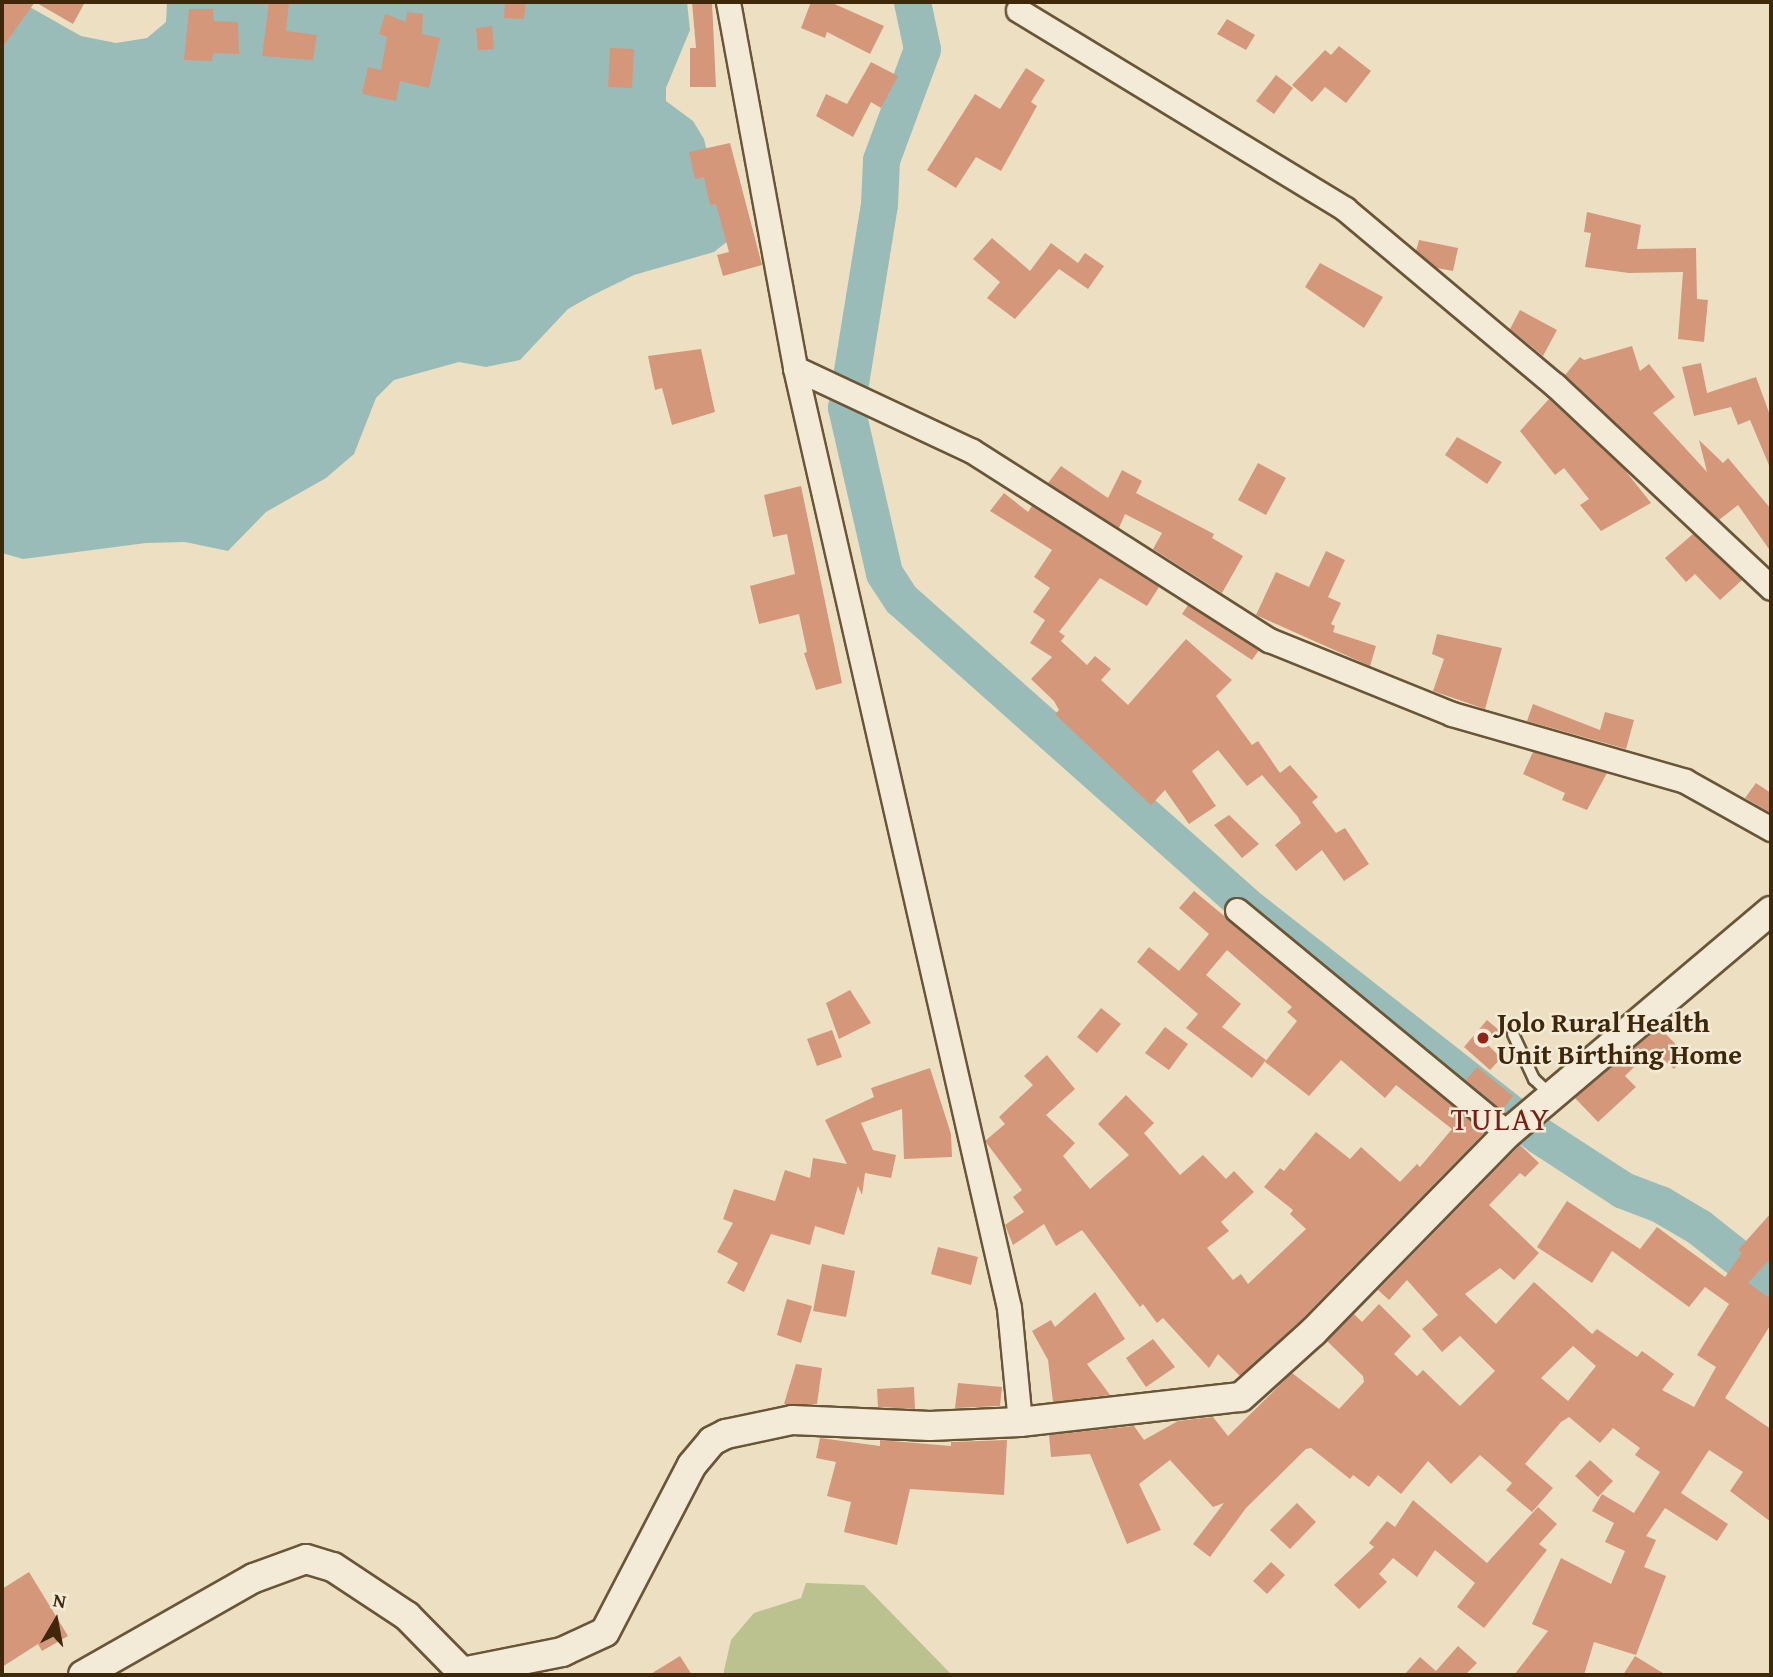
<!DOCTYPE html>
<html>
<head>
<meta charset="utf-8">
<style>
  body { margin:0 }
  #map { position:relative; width:1773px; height:1677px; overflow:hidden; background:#ede0c2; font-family:"Gentium Book Plus",serif }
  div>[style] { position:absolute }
  .green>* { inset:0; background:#bcc190 }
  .water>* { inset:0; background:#9abcb8 }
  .river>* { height:37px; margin:-18.5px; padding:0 18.5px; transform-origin:18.5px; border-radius:18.5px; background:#9abcb8 }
  .building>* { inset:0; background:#d59779 }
  .roads { filter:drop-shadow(2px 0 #6a5637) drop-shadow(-2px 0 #6a5637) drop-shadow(0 2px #6a5637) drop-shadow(0 -2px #6a5637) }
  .service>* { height:10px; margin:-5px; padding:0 5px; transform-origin:5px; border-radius:5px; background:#f3ebd7 }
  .minor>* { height:23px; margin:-11.5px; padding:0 11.5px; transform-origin:11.5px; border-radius:11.5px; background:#f3ebd7 }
  .tertiary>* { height:28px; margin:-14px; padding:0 14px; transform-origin:14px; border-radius:14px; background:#f3ebd7 }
  .dots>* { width:19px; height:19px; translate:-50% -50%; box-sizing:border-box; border:4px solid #f3ebd7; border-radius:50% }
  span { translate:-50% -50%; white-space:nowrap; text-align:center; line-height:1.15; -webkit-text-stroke:5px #f3ebd7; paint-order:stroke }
  .poi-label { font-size:28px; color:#3f2809; font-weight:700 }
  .left { translate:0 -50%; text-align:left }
  .quarter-label { font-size:32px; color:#7a1f14; letter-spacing:2px }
  .frame { position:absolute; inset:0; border:4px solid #3f2809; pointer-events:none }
  .north { position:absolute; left:21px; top:1586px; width:70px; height:70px; -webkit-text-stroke:5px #f3ebd7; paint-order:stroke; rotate:10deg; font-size:19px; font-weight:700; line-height:28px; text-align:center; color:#3f2809 }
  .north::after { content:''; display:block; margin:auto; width:24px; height:32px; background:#3f2809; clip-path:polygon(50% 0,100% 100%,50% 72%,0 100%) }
</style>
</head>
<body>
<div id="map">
  <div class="green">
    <div style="clip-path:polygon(806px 1583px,864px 1585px,952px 1675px,723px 1675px,731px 1640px,754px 1613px,801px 1598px)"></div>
  </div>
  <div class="water">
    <div style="clip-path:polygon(2px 2px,21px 2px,81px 36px,116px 43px,147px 38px,166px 22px,167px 2px,687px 2px,690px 30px,666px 88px,666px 101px,693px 121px,704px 139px,728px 241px,714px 252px,634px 275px,591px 296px,568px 309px,520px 360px,486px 367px,459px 362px,394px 380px,376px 398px,354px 454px,326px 478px,266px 512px,228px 551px,185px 542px,146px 543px,23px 559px,2px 553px)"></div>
  </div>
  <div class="river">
    <div style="left:912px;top:2px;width:48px;rotate:78deg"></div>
    <div style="left:922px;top:49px;width:118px;rotate:110.3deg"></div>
    <div style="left:881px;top:160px;width:44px;rotate:92.6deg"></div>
    <div style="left:879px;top:204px;width:206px;rotate:99.2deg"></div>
    <div style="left:846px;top:407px;width:170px;rotate:77.1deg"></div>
    <div style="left:884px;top:573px;width:31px;rotate:57deg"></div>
    <div style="left:901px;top:599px;width:470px;rotate:41.6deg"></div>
    <div style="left:1253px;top:911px;width:365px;rotate:38.1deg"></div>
    <div style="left:1540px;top:1136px;width:99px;rotate:33deg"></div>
    <div style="left:1623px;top:1190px;width:40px;rotate:21deg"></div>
    <div style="left:1660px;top:1204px;width:45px;rotate:30.5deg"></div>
    <div style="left:1699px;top:1227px;width:92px;rotate:38.4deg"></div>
  </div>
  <div class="building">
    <div style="clip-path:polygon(2px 2px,85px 2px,73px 24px,35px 2px,2px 48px)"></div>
    <div style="clip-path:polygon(269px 2px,289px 2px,286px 31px,317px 35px,313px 60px,262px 56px)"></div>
    <div style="clip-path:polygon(505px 2px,526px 2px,524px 19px,504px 18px)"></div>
    <div style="clip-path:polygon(692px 2px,712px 2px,716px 87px,690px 87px,690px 48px,696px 48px)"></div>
    <div style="clip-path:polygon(811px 2px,830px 2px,884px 26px,870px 54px,827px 32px,825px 38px,801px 28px)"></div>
    <div style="clip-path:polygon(189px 9px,213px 9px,214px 21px,238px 22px,239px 54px,213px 53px,212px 61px,184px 60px)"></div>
    <div style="clip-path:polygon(407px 12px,423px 14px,422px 34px,440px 38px,429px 88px,400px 81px,396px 101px,362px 94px,368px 67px,381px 70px,387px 37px,379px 34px,385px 14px,406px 22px)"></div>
    <div style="clip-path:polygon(1227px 19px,1255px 35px,1246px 50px,1217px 34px)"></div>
    <div style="clip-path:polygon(492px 26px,494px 49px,478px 50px,476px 28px)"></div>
    <div style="clip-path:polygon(1339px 46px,1371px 71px,1346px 103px,1325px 87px,1312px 102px,1292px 85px,1325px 50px,1331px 55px)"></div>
    <div style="clip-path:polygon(610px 48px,634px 49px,632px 88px,608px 87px)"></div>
    <div style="clip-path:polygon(871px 62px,898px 76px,881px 108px,871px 102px,853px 137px,816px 116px,826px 94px,847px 104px)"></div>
    <div style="clip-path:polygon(1026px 68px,1045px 80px,1031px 102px,1037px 106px,1001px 171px,976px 157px,956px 188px,927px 170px,975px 94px,1000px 109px)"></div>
    <div style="clip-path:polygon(1276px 75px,1293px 88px,1274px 114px,1256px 101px)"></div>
    <div style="clip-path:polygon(730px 143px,762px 265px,723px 276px,717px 255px,729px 252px,716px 204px,710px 205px,704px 177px,695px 179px,689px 152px)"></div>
    <div style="clip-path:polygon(1587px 212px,1641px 225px,1637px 249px,1696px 248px,1697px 299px,1708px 300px,1704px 342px,1678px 339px,1683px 272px,1629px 273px,1585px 267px,1591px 233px,1584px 232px)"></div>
    <div style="clip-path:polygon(992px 238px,1030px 271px,1051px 243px,1078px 263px,1085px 253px,1104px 266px,1088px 289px,1059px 269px,1015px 319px,987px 298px,1000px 282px,973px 259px)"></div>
    <div style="clip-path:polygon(1419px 240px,1458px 248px,1453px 271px,1437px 268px,1416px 251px)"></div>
    <div style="clip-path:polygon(1320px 263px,1383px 297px,1364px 328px,1305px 287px)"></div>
    <div style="clip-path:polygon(1520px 310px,1557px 330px,1543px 356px,1510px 329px)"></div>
    <div style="clip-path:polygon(1632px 346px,1640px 371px,1649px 364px,1675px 397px,1653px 413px,1707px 472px,1699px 440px,1723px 463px,1728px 458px,1771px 509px,1771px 552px,1738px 505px,1719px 520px,1565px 375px,1580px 357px,1584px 360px)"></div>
    <div style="clip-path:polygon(701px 349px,715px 412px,672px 425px,662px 388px,655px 390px,648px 356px)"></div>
    <div style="clip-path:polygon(1701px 363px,1707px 393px,1756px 377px,1771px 418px,1771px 470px,1750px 420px,1738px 425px,1731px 407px,1694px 416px,1682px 367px)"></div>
    <div style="clip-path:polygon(1549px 399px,1624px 469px,1651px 503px,1601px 531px,1580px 505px,1589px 499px,1564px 468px,1555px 475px,1520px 431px)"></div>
    <div style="clip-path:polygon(1457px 437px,1502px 462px,1487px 484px,1445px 455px)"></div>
    <div style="clip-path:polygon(1258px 463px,1286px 478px,1266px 515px,1238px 500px)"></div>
    <div style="clip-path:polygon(1061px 466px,1108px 498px,1122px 470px,1142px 481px,1136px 493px,1214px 534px,1212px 538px,1243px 556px,1222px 593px,1153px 549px,1162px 533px,1125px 514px,1119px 528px,1048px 483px)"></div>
    <div style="clip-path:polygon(801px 486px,842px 683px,816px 690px,804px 653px,807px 652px,799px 614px,759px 624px,750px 586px,795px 574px,787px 534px,773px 537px,764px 495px)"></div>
    <div style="clip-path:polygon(1004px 493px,1028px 512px,1032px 506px,1159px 587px,1147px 606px,1100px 578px,1059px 632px,1065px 636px,1061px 641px,1087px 665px,1095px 656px,1111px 669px,1101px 680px,1128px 705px,1186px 639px,1232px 680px,1216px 696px,1252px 745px,1258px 741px,1280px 773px,1290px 765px,1318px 797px,1312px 802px,1336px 833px,1345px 828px,1369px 864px,1344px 881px,1322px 850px,1296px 871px,1275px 845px,1301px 823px,1298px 817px,1262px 775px,1247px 786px,1218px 750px,1192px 771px,1216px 806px,1189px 824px,1165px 790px,1151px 805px,1055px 714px,1059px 710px,1054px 701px,1031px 679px,1052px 657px,1030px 643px,1045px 620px,1033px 612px,1050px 588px,1034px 577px,1052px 550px,990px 511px)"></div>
    <div style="clip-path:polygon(1693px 534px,1742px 580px,1720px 600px,1695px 574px,1686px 582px,1665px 558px)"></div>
    <div style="clip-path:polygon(1326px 551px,1345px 560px,1328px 597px,1341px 603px,1331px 624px,1335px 626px,1333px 632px,1376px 646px,1370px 666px,1256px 615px,1276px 572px,1309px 587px)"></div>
    <div style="clip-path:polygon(1188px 605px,1259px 650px,1252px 660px,1182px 614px)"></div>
    <div style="clip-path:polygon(1437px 634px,1502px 648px,1485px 709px,1433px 691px,1444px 659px,1432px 654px)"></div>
    <div style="clip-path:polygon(1533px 704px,1600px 730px,1605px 712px,1634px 720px,1626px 749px,1527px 721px)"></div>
    <div style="clip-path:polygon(1533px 752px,1607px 773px,1587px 810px,1562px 800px,1565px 793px,1523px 774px)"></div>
    <div style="clip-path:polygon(1756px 783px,1771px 793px,1771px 813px,1745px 798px)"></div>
    <div style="clip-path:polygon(1229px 815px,1259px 844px,1242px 858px,1214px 825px)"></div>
    <div style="clip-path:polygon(1194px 891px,1485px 1132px,1301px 1320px,1240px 1376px,1218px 1354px,1209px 1368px,1163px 1318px,1157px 1323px,1143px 1304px,1140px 1307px,1082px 1230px,1056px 1246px,1044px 1224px,1013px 1245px,1005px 1225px,1024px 1212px,1013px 1197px,1022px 1190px,985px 1141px,1005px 1124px,999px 1117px,1033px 1085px,1024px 1076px,1047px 1055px,1075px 1089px,1046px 1115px,1075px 1143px,1063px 1156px,1090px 1189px,1129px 1155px,1098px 1124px,1126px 1095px,1154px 1123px,1144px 1133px,1180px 1175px,1203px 1155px,1226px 1179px,1234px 1171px,1254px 1192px,1221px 1222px,1229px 1231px,1207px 1248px,1233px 1280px,1241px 1274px,1248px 1284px,1306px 1229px,1290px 1214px,1293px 1210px,1264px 1187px,1280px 1168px,1284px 1171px,1316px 1132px,1350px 1159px,1361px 1147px,1400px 1182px,1417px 1164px,1420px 1167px,1452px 1129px,1396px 1085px,1385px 1098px,1341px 1060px,1309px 1096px,1265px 1062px,1297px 1021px,1287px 1012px,1292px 1007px,1227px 950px,1206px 975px,1241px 1004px,1222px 1027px,1266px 1060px,1252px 1078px,1186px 1028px,1198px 1014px,1137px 962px,1149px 947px,1179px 971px,1209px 934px,1179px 908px)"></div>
    <div style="clip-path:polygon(850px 990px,871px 1023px,839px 1039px,826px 1003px)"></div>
    <div style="clip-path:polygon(1101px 1008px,1121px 1024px,1097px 1053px,1077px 1037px)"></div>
    <div style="clip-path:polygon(1487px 1020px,1500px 1031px,1488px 1045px,1501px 1058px,1490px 1070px,1464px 1047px)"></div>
    <div style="clip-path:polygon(1165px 1027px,1188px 1044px,1169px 1070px,1145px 1053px)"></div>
    <div style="clip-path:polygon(1659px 1027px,1686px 1055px,1674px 1069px,1652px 1049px,1625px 1076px,1636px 1087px,1598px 1122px,1575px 1098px)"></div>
    <div style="clip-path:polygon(832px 1030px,842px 1057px,817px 1066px,807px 1039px)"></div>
    <div style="clip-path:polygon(1477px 1067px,1513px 1096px,1502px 1110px,1466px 1080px)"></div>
    <div style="clip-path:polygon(930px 1068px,951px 1134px,952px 1157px,904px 1159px,902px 1109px,861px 1123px,873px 1150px,896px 1155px,891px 1178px,865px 1173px,862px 1195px,858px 1186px,844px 1235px,815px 1226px,810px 1245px,771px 1234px,744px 1292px,727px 1283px,738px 1263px,717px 1252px,733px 1223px,723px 1219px,734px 1189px,775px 1201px,785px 1170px,810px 1178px,813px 1158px,847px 1164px,825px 1120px,874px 1097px,871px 1088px)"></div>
    <div style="clip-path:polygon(evenodd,1520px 1145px,1539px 1163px,1525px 1177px,1520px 1173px,1489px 1205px,1539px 1253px,1514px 1280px,1500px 1268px,1465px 1294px,1496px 1324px,1534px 1282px,1592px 1334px,1597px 1329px,1637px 1357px,1642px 1351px,1674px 1374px,1662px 1390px,1694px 1407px,1716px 1367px,1697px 1355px,1729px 1304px,1705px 1287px,1689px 1307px,1612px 1251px,1592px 1283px,1537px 1247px,1567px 1201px,1640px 1249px,1657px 1227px,1725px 1277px,1742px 1253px,1738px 1250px,1771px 1213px,1771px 1258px,1748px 1283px,1771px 1299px,1771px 1324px,1725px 1398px,1771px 1429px,1771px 1522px,1730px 1491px,1743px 1472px,1709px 1450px,1681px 1493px,1728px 1524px,1717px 1541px,1665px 1508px,1646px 1536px,1656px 1540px,1644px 1567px,1666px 1576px,1636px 1655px,1594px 1642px,1584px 1675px,1514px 1675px,1548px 1631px,1532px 1624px,1561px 1558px,1611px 1584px,1625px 1551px,1605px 1542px,1614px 1523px,1592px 1511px,1602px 1494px,1634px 1513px,1660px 1472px,1635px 1455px,1640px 1448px,1613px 1428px,1600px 1443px,1569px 1417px,1561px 1422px,1525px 1464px,1553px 1488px,1532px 1512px,1506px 1490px,1512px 1483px,1480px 1455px,1451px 1484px,1428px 1461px,1401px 1494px,1378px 1475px,1369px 1487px,1353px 1475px,1350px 1479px,1311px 1448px,1306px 1449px,1246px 1508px,1210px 1557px,1193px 1544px,1224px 1503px,1213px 1507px,1170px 1460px,1139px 1484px,1161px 1530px,1127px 1544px,1090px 1454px,1051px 1457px,1049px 1435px,1134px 1426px,1144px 1440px,1178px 1421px,1213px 1417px,1228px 1436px,1292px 1373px,1339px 1409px,1364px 1382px,1363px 1376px,1327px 1341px,1354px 1314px,1362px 1322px,1379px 1304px,1411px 1336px,1394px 1354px,1417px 1376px,1423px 1370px,1460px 1406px,1495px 1371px,1460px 1336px,1442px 1352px,1422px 1329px,1438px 1315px,1407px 1280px,1389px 1300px,1378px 1290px,1520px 1145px,1573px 1346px,1596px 1366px,1568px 1401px,1541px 1378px,1573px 1346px)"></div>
    <div style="clip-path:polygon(938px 1247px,978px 1257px,971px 1285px,931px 1274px)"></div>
    <div style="clip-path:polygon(822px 1264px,855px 1271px,846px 1317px,813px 1311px)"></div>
    <div style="clip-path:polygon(1095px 1292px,1125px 1339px,1087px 1364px,1110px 1395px,1053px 1402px,1048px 1360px,1032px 1331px,1051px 1320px,1055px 1327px)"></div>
    <div style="clip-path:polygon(787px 1299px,812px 1306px,801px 1343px,777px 1335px)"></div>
    <div style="clip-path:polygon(1153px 1339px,1175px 1367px,1146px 1387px,1126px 1358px)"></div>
    <div style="clip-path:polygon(796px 1364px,822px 1368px,817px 1404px,784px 1404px)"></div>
    <div style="clip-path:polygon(958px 1383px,1002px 1387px,1000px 1406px,955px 1408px)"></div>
    <div style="clip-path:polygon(914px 1387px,915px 1409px,878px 1407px,877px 1389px)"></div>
    <div style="clip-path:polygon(820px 1438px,880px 1446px,880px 1440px,951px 1446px,951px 1442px,1007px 1440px,1004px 1495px,910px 1489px,897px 1545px,844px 1532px,851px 1502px,827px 1496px,836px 1462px,816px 1458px)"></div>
    <div style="clip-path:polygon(1590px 1460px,1613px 1481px,1598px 1497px,1575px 1476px)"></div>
    <div style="clip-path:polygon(1413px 1500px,1487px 1563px,1538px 1507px,1557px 1524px,1539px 1544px,1547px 1550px,1484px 1628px,1457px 1607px,1475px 1583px,1435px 1550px,1417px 1577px,1393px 1558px,1379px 1574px,1387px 1582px,1359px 1609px,1334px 1585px,1374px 1547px,1369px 1543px,1387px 1521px,1395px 1527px)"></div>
    <div style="clip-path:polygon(1297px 1503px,1316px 1522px,1290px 1549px,1270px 1530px)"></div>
    <div style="clip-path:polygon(1271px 1562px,1285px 1575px,1267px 1594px,1253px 1581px)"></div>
    <div style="clip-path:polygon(29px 1572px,68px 1636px,42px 1651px,38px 1644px,2px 1667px,2px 1589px)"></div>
    <div style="clip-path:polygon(1458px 1646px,1477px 1663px,1465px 1675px,1404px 1675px,1420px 1657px,1436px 1671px)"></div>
    <div style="clip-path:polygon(680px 1656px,692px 1675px,649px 1675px)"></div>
    <div style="clip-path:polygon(1635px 1656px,1666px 1675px,1623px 1675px)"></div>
  </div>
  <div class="roads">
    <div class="service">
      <div style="left:1513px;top:1034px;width:50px;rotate:65deg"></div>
      <div style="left:1534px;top:1079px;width:25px;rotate:43deg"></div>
    </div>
    <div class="minor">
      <div style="left:728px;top:2px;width:372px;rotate:79.6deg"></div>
      <div style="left:795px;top:368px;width:964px;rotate:77.17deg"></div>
      <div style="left:1009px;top:1308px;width:115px;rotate:84.5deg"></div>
      <div style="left:1018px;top:10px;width:383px;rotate:31.3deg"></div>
      <div style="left:1345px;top:209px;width:274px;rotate:40deg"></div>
      <div style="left:1555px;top:385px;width:296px;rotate:43.2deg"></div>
      <div style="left:795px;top:368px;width:195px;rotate:25.1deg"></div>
      <div style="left:972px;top:451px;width:352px;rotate:32.5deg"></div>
      <div style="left:1269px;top:640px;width:197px;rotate:22deg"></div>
      <div style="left:1452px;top:714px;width:242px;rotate:16deg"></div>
      <div style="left:1685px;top:781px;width:98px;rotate:29.2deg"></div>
      <div style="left:1237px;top:910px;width:351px;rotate:39.5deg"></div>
    </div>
    <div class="tertiary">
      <div style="left:83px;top:1675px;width:197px;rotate:-29.6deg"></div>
      <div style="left:254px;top:1578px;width:55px;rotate:-20.1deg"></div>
      <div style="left:306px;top:1559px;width:28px;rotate:17deg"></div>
      <div style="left:333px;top:1567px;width:89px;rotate:33.5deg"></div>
      <div style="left:407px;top:1616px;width:78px;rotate:45.5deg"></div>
      <div style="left:462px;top:1672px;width:102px;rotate:-11.3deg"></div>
      <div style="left:562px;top:1652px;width:47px;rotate:-24.9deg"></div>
      <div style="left:605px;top:1632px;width:188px;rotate:-62.5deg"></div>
      <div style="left:692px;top:1465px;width:31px;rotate:-50deg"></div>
      <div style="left:712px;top:1441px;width:16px;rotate:-27deg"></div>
      <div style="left:726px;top:1434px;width:67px;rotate:-12deg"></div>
      <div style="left:792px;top:1420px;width:138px;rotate:2.5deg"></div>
      <div style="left:930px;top:1426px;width:90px;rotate:-2.5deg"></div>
      <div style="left:1020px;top:1422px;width:222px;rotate:-6.5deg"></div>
      <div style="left:1241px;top:1397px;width:97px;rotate:-42.1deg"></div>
      <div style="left:1313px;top:1332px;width:279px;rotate:-45.6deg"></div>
      <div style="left:1508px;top:1133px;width:344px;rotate:-40.2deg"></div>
    </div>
  </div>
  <div class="dots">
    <div style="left:1483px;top:1038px;background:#8f2418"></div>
  </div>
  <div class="poi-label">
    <span class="left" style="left:1497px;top:1038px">Jolo Rural Health<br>Unit Birthing Home</span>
  </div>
  <div class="quarter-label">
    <span style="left:1501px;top:1119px">TULAY</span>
  </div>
  <div class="frame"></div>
  <div class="north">N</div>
</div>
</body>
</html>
